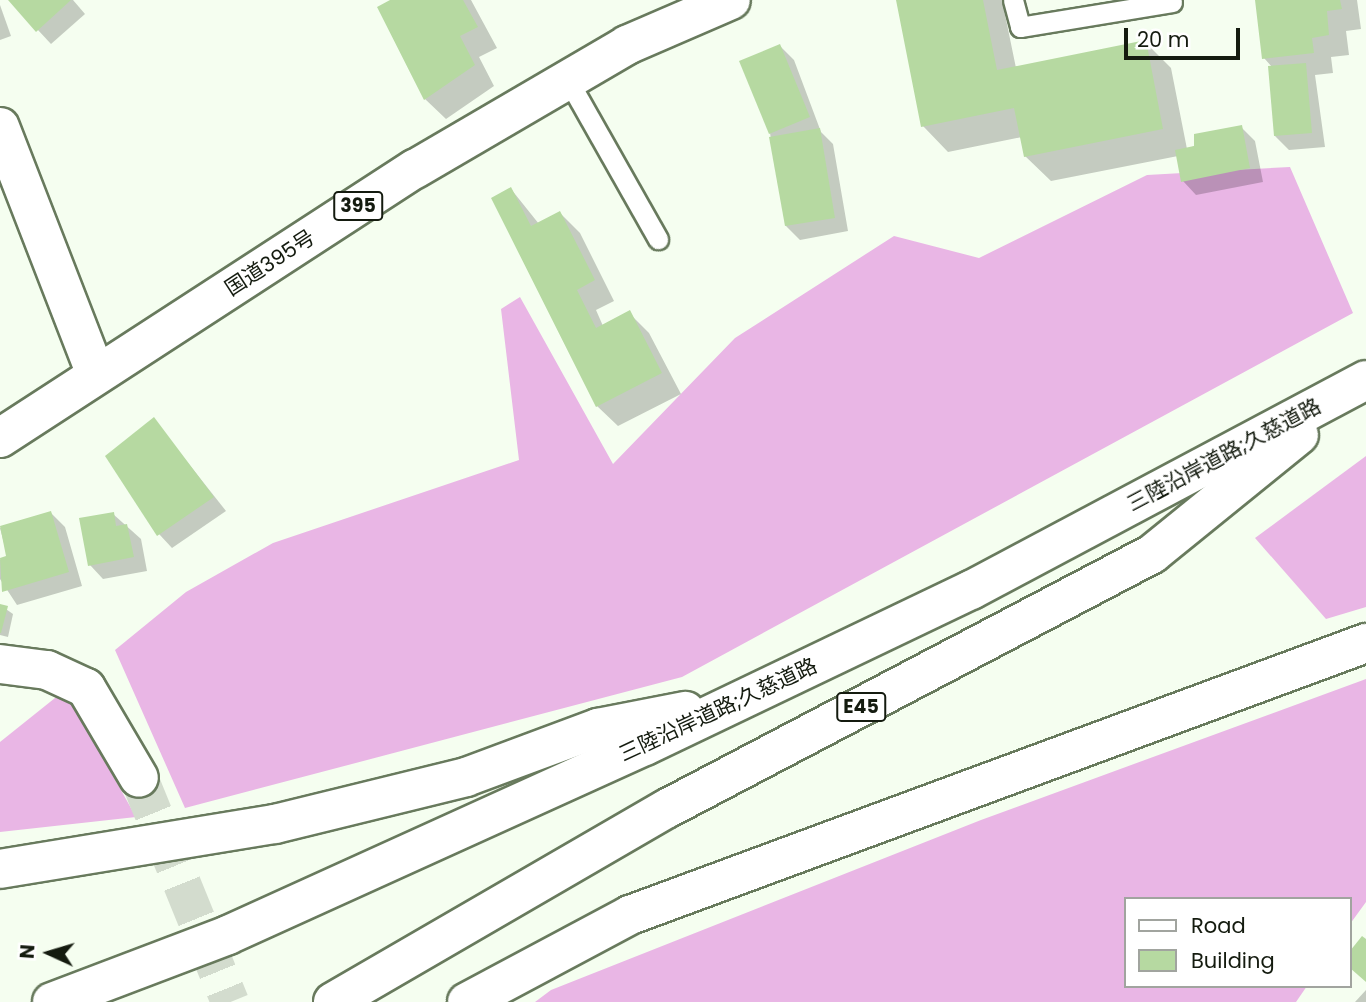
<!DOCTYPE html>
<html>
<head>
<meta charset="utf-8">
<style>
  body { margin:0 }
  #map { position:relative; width:1366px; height:1002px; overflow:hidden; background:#f5fef0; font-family:Poppins,"Noto Sans JP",sans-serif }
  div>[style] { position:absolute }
  .forest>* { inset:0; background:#e9b6e5 }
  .shadow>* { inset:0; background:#0003 }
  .building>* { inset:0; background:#b6d9a1 }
  .street-tunnel>* { height:38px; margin-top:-19px; transform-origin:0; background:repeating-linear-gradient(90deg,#d3dcce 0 38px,transparent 0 57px) }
  .roads { filter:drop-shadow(2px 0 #687a5d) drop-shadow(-2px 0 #687a5d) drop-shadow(0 2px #687a5d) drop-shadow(0 -2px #687a5d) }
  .lane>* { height:19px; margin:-9.5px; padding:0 9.5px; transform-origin:9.5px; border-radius:9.5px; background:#fff }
  .street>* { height:38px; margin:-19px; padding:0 19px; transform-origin:19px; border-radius:19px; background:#fff }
  .highway>* { height:38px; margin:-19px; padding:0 19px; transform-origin:19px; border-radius:19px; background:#fff }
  span { translate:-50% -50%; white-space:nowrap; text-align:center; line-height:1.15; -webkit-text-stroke:5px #fff; paint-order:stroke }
  .shield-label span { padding:2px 5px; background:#fff; border:2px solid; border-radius:5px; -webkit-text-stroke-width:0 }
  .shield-label { font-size:19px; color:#141b0f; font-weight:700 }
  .street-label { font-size:21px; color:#141b0f }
  .legend { position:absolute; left:1124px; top:897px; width:228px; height:91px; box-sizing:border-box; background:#fff; border:2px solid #a1a49f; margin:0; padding:9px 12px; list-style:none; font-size:21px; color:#141b0f }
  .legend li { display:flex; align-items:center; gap:14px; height:35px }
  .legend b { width:35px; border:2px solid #a1a49f }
  .north { position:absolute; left:14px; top:918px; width:70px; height:70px; -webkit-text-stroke:5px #fff; paint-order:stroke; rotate:274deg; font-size:19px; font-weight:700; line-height:28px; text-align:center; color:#141b0f }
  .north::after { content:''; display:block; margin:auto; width:24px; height:32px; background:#141b0f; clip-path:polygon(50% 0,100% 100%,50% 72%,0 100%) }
  .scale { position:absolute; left:1124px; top:28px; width:116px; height:32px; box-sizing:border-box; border:4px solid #141b0f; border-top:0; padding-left:9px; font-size:21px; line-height:24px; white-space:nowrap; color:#141b0f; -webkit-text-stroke:5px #fff; paint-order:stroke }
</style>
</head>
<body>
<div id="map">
  <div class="forest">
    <div style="clip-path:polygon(1290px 167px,1353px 313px,682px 677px,185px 808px,115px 650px,186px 592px,273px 543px,519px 460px,501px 309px,520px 297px,613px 464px,735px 338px,894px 236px,979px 258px,1147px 175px)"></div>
    <div style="clip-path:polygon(1366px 456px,1366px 607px,1326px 619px,1255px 538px)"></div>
    <div style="clip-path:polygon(1366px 679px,1366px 902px,1350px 924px,1350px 899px,1126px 899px,1126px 986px,1307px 986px,1296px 1002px,535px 1002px,551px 990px,981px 820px)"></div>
    <div style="clip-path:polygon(65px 690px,136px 817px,0 832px,0 742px)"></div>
  </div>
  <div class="shadow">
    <div style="clip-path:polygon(10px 0,73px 0,85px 14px,51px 44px)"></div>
    <div style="clip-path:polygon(393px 0,471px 0,497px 48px,479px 57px,494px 86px,446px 119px,425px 99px)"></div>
    <div style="clip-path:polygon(898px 0,1002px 0,1016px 68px,1145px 42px,1171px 68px,1187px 149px,1241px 127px,1255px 141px,1263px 182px,1196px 195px,1183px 181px,1178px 156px,1051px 181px,1025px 156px,1022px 137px,948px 152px,923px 126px)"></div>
    <div style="clip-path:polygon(1256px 0,1357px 0,1361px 29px,1346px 31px,1349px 55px,1331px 57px,1333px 73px,1315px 75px,1325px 147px,1289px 150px,1275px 136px,1272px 67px,1264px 58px)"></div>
    <div style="clip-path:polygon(0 5px,11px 36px,0 40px)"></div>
    <div style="clip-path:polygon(780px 46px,794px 60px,821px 132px,833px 144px,848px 231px,800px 240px,786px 226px,770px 133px)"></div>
    <div style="clip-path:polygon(511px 189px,539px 224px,560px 213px,580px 233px,614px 301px,596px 310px,603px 326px,629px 313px,649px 333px,681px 394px,618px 426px,597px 406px)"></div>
    <div style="clip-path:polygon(154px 420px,226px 511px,172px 548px,159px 534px)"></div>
    <div style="clip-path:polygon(51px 513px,65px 527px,82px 586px,17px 605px,0 579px,0 560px,8px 558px,0 528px)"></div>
    <div style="clip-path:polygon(113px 514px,141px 539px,147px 571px,103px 579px,90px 565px)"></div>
    <div style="clip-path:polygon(0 605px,13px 614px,8px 637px,0 635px)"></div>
    <div style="clip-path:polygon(1366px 990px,1366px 1002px,1355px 1002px)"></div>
  </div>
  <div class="building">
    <div style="clip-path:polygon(8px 0,71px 0,36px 32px)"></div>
    <div style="clip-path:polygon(390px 0,463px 0,478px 27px,460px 36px,475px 65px,424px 100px,377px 7px)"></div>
    <div style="clip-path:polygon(896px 0,983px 0,997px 70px,1146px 40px,1163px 129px,1024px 157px,1014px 108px,921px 127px)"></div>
    <div style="clip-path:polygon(1255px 0,1340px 0,1342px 9px,1327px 11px,1329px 35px,1312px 38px,1314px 53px,1262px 59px)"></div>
    <div style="clip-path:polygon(780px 44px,810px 117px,769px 134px,739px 61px)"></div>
    <div style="clip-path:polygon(1306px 63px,1312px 133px,1274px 136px,1268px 66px)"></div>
    <div style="clip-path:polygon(1242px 125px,1250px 168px,1181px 182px,1175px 150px,1194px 146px,1194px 134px)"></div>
    <div style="clip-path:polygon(820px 128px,835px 218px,785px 226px,769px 137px)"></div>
    <div style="clip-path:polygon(511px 187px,531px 226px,560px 211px,595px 280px,577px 290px,596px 328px,630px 310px,662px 373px,596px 407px,491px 198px)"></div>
    <div style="clip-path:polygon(154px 417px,214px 497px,157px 536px,105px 456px)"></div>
    <div style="clip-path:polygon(51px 511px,69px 572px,2px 592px,0 558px,6px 556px,0 526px)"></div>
    <div style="clip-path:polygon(114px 512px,116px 526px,127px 524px,134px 557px,88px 566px,79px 518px)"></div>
    <div style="clip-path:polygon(0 604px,8px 606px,1px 633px,0 633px)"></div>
    <div style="clip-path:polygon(1362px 936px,1366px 939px,1366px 982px,1350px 968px,1350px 951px)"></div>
  </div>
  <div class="street-tunnel">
    <div style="left:139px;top:778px;width:242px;rotate:67.9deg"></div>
  </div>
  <div class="roads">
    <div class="lane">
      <div style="left:1013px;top:0;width:28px;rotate:75deg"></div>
      <div style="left:1020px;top:27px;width:154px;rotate:-9.3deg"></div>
      <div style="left:568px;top:80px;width:183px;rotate:60.5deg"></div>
    </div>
    <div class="street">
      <div style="left:0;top:127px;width:265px;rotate:68.8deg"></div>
      <div style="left:0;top:664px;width:47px;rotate:7.3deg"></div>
      <div style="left:47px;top:670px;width:43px;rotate:24.8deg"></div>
      <div style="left:86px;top:688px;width:104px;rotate:59.5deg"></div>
      <div style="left:467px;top:1002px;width:185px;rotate:-28.1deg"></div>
      <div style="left:630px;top:915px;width:785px;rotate:-20.28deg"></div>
    </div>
    <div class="highway">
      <div style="left:0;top:438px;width:495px;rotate:-33deg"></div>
      <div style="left:415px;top:169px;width:246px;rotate:-30.3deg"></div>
      <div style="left:627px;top:45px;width:113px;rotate:-23.4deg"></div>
      <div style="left:0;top:869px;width:279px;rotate:-9.3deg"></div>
      <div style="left:275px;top:824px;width:197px;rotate:-13.8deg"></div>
      <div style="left:466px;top:777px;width:141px;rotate:-20.4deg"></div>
      <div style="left:598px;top:728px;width:89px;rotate:-11.1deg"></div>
      <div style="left:52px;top:1002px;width:188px;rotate:-20.8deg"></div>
      <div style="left:228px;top:935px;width:458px;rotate:-24.4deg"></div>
      <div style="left:645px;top:746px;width:361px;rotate:-25.6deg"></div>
      <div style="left:971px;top:590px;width:447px;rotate:-28deg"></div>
      <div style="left:333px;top:1002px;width:387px;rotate:-30.1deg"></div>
      <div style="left:668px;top:808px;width:547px;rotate:-27.69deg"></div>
      <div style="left:1152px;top:554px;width:189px;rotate:-39deg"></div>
    </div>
  </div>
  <div class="shield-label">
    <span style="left:358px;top:206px">395</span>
    <span style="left:861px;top:707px">E45</span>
  </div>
  <div class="street-label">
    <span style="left:270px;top:263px;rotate:-33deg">国道395号</span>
    <span style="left:1224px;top:455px;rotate:-28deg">三陸沿岸道路;久慈道路</span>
    <span style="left:718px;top:710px;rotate:-25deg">三陸沿岸道路;久慈道路</span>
  </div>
  <ul class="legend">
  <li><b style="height:9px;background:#fff"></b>Road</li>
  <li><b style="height:19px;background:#b6d9a1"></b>Building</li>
  </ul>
  <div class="north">N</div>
  <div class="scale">20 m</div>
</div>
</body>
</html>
